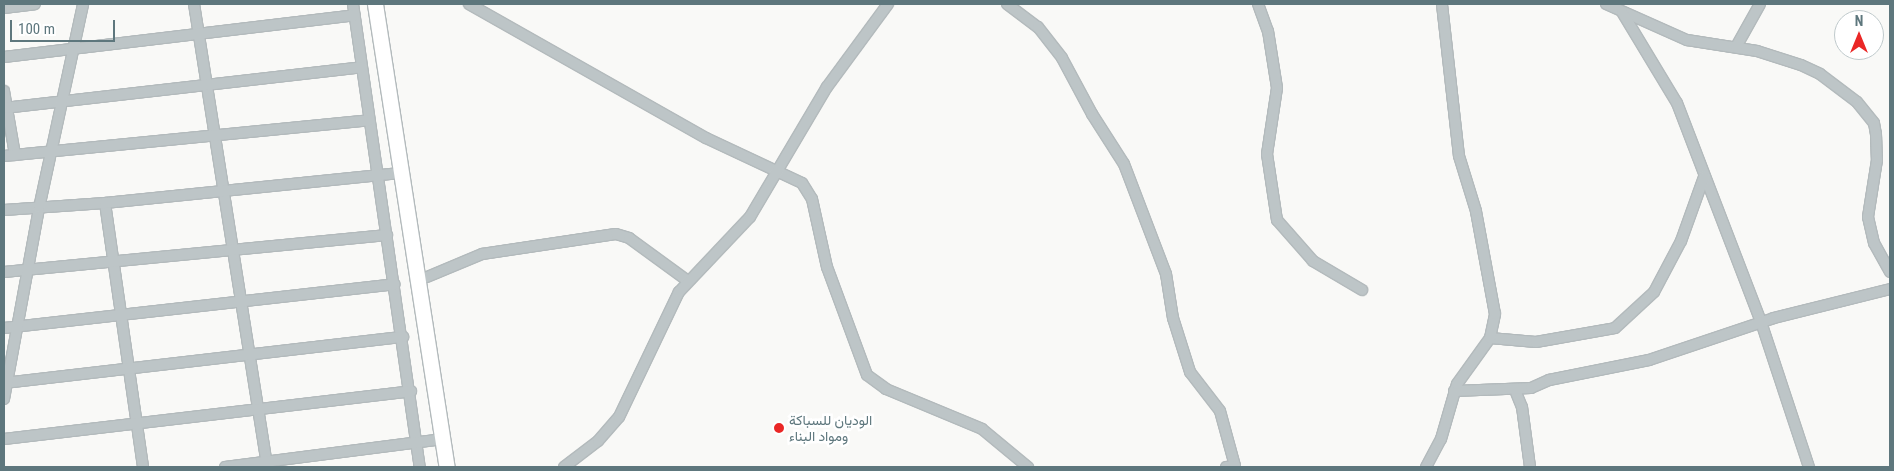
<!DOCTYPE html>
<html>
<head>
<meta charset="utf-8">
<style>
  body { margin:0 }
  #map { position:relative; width:1894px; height:471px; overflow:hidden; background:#f9f9f7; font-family:"Roboto Condensed",Vazirmatn,sans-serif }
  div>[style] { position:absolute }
  .roads { filter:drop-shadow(1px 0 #b3babc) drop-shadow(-1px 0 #b3babc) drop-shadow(0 1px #b3babc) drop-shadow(0 -1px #b3babc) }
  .minor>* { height:10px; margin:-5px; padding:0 5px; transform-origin:5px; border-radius:5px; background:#bdc5c7 }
  .highway>* { height:15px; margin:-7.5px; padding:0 7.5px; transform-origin:7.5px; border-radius:7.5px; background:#fff }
  .dots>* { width:14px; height:14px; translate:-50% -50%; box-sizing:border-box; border:2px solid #fff; border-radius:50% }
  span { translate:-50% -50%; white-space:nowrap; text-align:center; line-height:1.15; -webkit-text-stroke:5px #fff; paint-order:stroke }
  .poi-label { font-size:14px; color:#5e777d }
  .left { translate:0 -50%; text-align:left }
  .frame { position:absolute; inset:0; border:5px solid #5e777d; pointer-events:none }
  .north { position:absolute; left:1834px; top:10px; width:50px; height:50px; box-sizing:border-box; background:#fff; border:1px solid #bfc9cb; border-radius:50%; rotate:0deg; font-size:14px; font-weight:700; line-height:20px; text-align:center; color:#5e777d }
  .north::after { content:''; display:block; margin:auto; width:18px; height:22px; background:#ea2726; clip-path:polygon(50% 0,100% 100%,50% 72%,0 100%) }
  .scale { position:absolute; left:10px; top:20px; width:105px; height:22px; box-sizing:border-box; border:2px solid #5e777d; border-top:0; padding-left:6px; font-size:15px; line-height:18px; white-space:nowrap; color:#5e777d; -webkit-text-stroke:4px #fff; paint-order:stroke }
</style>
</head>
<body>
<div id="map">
  <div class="roads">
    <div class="minor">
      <div style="left:194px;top:4px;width:469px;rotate:81deg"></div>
      <div style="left:353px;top:4px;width:468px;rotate:81.8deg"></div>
      <div style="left:469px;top:4px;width:272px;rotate:29.5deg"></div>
      <div style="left:706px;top:138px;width:106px;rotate:25.1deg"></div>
      <div style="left:802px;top:183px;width:19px;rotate:58deg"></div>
      <div style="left:812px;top:199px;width:70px;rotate:77.6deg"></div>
      <div style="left:827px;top:267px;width:115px;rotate:69.7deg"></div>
      <div style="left:867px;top:375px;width:24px;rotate:36deg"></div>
      <div style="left:886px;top:389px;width:104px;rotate:22.6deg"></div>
      <div style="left:982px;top:429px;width:60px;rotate:39.6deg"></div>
      <div style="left:1007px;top:4px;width:39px;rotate:37deg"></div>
      <div style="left:1038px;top:27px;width:39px;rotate:52deg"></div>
      <div style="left:1062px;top:58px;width:64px;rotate:61.8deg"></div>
      <div style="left:1092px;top:114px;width:59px;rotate:57.4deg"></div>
      <div style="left:1124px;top:164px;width:118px;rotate:69.1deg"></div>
      <div style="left:1166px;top:274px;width:45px;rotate:81deg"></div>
      <div style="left:1173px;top:318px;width:57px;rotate:72.5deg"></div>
      <div style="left:1190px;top:372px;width:49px;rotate:52.4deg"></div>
      <div style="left:1220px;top:411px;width:57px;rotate:74.7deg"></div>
      <div style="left:1235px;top:466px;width:9px;rotate:174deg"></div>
      <div style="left:1258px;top:4px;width:29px;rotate:70deg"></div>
      <div style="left:1268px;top:31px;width:58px;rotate:81deg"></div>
      <div style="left:1277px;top:88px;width:67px;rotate:98.6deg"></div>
      <div style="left:1267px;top:154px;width:67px;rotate:81.4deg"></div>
      <div style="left:1277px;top:220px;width:55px;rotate:48.7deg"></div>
      <div style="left:1313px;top:261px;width:57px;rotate:30.6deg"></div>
      <div style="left:1606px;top:4px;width:89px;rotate:24deg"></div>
      <div style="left:1687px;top:40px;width:71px;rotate:8.9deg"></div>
      <div style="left:1757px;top:51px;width:46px;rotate:17.7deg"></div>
      <div style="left:1801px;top:65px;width:21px;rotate:25deg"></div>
      <div style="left:1820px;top:74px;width:46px;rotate:37.1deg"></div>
      <div style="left:1857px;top:102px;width:27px;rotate:51deg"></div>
      <div style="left:1874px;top:123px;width:11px;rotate:80deg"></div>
      <div style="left:1876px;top:134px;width:26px;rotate:88deg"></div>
      <div style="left:1877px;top:160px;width:58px;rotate:99deg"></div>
      <div style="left:1868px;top:217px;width:27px;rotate:77deg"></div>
      <div style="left:1874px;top:243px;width:33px;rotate:61deg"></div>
      <div style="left:4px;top:8px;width:31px;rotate:-7deg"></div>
      <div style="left:1622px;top:12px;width:106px;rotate:58.9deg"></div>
      <div style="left:1677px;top:103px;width:235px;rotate:69deg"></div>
      <div style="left:1761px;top:322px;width:153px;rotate:71.7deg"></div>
      <div style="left:1736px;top:47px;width:49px;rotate:-60.8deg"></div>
      <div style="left:4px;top:57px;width:353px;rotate:-6.8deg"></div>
      <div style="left:4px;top:91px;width:65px;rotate:80.2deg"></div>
      <div style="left:4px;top:108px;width:360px;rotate:-6.5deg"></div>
      <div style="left:4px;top:156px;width:367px;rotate:-5.6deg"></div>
      <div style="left:105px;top:203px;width:267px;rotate:81.8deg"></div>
      <div style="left:4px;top:210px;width:101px;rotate:-4deg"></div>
      <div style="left:105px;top:203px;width:299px;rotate:-5.8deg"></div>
      <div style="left:4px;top:272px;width:385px;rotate:-5.5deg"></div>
      <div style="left:427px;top:277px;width:60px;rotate:-22.7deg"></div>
      <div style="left:482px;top:254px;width:135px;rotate:-8.5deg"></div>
      <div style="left:616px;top:234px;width:14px;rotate:17deg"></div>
      <div style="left:629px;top:238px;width:73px;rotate:36.1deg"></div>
      <div style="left:4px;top:328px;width:393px;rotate:-6.4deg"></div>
      <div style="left:1490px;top:338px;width:46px;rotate:5deg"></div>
      <div style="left:1536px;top:342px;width:80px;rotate:-10deg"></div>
      <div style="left:1615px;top:328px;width:53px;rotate:-42.7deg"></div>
      <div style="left:1654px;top:292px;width:58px;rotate:-62.1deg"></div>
      <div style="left:1681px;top:241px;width:68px;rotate:-70.2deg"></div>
      <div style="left:4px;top:383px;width:402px;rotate:-6.6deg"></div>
      <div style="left:1515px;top:390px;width:18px;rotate:68deg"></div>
      <div style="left:1522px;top:407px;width:61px;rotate:82.4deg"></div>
      <div style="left:1454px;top:391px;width:77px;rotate:-2.2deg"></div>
      <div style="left:1531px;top:388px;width:20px;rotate:-24deg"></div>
      <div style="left:1549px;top:380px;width:102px;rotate:-11.3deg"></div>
      <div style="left:1649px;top:360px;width:132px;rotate:-18.6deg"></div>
      <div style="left:1774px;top:318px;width:120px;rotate:-14deg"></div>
      <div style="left:4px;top:399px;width:194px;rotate:-79.6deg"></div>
      <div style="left:39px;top:208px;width:209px;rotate:-77.8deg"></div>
      <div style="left:4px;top:439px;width:410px;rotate:-6.7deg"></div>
      <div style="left:225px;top:467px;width:220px;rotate:-7.3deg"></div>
      <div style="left:564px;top:467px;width:43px;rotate:-37.4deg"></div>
      <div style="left:598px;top:441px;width:32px;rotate:-49deg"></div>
      <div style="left:619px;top:417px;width:139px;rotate:-64.4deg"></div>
      <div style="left:679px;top:292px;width:103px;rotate:-46.6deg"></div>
      <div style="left:750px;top:217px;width:151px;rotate:-59.4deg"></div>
      <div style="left:827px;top:87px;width:103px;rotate:-53.7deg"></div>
      <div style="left:1426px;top:467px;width:32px;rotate:-62deg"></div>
      <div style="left:1441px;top:439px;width:57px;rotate:-73.8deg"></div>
      <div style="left:1457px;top:384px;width:57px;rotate:-54.3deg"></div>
      <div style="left:1490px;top:338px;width:25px;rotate:-78deg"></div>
      <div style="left:1495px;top:314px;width:105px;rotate:-100.5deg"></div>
      <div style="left:1476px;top:211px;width:58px;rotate:-107.2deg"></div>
      <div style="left:1459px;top:156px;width:153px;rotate:-96.4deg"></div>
    </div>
    <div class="highway">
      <div style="left:375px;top:4px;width:469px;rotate:81.2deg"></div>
    </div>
  </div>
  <div class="dots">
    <div style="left:779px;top:428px;background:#ea2726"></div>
  </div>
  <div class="poi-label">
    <span class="left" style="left:789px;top:428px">الوديان للسباكة<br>ومواد البناء</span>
  </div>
  <div class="frame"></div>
  <div class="north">N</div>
  <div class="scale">100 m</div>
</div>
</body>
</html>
